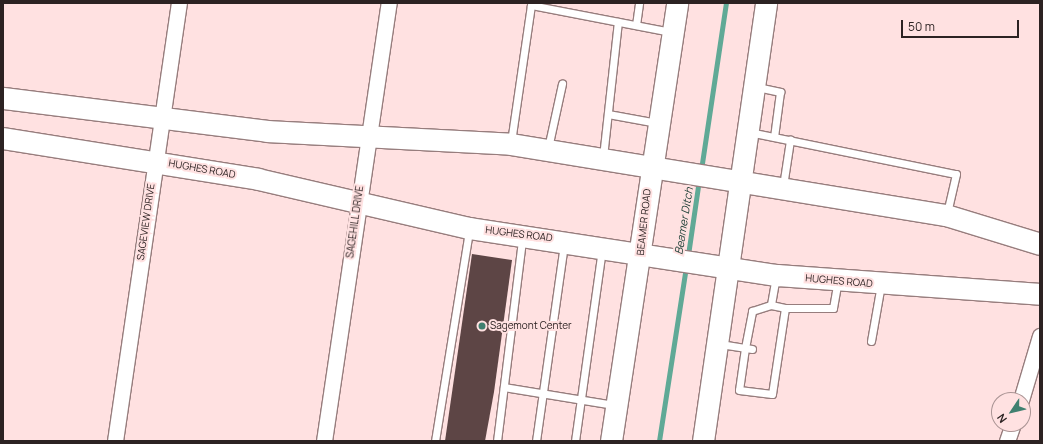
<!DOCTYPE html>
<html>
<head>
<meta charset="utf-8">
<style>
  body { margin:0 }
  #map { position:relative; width:1043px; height:444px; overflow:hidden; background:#ffe1e1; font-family:Manrope,sans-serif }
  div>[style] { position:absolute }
  .stream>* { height:4.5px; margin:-2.25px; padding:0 2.25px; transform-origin:2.25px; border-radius:2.25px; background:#60a996 }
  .building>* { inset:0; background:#5d4545 }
  .roads { filter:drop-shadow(1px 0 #977d7d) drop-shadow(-1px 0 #977d7d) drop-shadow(0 1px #977d7d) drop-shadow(0 -1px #977d7d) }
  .lane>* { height:7px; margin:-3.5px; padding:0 3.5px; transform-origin:3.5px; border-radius:3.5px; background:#fff }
  .street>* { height:15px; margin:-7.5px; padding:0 7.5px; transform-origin:7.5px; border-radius:7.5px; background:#fff }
  .secondary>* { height:21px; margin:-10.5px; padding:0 10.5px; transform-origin:10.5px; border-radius:10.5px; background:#fff }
  .dots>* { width:11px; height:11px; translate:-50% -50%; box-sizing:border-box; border:2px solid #ffe1e1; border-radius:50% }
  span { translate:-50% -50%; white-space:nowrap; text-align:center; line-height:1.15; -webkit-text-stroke:4px #ffe1e1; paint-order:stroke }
  .street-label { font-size:10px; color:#2c2222 }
  .poi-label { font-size:10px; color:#2c2222 }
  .left { translate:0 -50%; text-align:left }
  .water-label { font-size:11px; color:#183b32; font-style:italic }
  .frame { position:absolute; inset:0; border:4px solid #2c2222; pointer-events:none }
  .north { position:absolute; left:991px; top:392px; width:40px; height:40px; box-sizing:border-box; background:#ffe1e1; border:1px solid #ab9595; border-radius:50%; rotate:235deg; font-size:11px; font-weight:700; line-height:16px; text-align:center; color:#2c2222 }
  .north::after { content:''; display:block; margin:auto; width:14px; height:18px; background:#408070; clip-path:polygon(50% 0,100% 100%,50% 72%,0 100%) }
  .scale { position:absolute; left:901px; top:20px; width:118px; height:18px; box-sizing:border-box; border:2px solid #2c2222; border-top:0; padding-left:5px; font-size:12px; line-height:14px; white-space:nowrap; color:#2c2222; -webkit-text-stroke:3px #ffe1e1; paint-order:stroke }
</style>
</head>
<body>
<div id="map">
  <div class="stream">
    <div style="left:701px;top:170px;width:169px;rotate:-81.5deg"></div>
    <div style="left:688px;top:255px;width:76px;rotate:-81.7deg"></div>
    <div style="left:659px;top:441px;width:176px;rotate:-81.2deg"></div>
  </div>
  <div class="building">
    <div style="clip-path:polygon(472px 254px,512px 260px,494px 392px,485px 441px,445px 441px)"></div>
  </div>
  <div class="roads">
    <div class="lane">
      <div style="left:636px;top:25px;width:22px;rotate:-82deg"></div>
      <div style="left:757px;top:87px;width:24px;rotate:12deg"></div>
      <div style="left:780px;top:92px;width:45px;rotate:97.6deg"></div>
      <div style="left:608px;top:114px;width:50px;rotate:10.4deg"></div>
      <div style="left:749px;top:132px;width:211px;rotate:11.5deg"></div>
      <div style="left:956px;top:174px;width:40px;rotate:103deg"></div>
      <div style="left:511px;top:142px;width:138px;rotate:-81.7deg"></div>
      <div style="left:531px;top:5px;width:143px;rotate:10.9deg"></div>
      <div style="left:548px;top:148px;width:66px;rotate:-77.7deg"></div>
      <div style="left:603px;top:157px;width:136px;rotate:-83.7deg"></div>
      <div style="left:783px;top:186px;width:47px;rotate:-81.3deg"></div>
      <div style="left:776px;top:276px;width:29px;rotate:100deg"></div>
      <div style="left:771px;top:305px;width:14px;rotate:12deg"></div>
      <div style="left:871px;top:341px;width:58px;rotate:-80deg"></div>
      <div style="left:720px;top:344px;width:25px;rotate:9deg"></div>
      <div style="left:745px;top:348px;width:42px;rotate:98.1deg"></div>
      <div style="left:739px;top:390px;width:33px;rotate:7deg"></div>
      <div style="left:772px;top:394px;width:87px;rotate:-81.4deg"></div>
      <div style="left:785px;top:308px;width:48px"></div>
      <div style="left:833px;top:308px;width:27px;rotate:-80deg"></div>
      <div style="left:752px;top:349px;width:7px;rotate:-172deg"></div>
      <div style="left:745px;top:348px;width:38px;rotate:-79deg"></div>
      <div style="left:752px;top:311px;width:20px;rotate:-18deg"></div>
      <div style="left:504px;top:387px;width:111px;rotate:9.3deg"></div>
      <div style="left:435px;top:441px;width:214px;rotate:-80.8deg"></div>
      <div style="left:497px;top:441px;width:204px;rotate:-82.9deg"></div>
      <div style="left:536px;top:441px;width:198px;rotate:-81.9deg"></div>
      <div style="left:575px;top:441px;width:194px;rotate:-82deg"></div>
    </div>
    <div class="street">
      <div style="left:1021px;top:400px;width:67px;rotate:-73.5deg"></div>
      <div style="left:115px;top:441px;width:443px;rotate:-81.7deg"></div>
      <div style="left:324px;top:441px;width:443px;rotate:-81.6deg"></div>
      <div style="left:1007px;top:441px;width:18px;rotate:-71deg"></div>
    </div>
    <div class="secondary">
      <div style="left:3px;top:98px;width:266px;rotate:7.1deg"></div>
      <div style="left:267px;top:131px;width:244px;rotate:3deg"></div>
      <div style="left:511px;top:144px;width:441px;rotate:9.3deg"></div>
      <div style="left:946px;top:215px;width:98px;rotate:17.1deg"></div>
      <div style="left:3px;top:138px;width:258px;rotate:9.1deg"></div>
      <div style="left:258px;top:179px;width:217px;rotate:13.1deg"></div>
      <div style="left:469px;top:228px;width:312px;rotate:8.7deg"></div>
      <div style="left:777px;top:275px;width:264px;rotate:4.1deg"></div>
      <div style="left:611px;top:441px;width:443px;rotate:-81.4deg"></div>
      <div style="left:703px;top:441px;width:443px;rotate:-81.8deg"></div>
    </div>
  </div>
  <div class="dots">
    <div style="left:482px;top:326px;background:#408070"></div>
  </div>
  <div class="street-label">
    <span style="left:202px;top:169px;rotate:10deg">HUGHES ROAD</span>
    <span style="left:146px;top:222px;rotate:-82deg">SAGEVIEW DRIVE</span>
    <span style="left:355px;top:222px;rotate:-82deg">SAGEHILL DRIVE</span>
    <span style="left:644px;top:222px;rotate:-84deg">BEAMER ROAD</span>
    <span style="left:519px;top:234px;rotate:7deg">HUGHES ROAD</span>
    <span style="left:839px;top:281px;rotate:5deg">HUGHES ROAD</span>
  </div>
  <div class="poi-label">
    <span class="left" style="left:490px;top:326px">Sagemont Center</span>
  </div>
  <div class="water-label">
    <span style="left:684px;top:221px;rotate:-81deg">Beamer Ditch</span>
  </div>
  <div class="frame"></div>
  <div class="north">N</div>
  <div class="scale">50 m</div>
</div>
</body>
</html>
